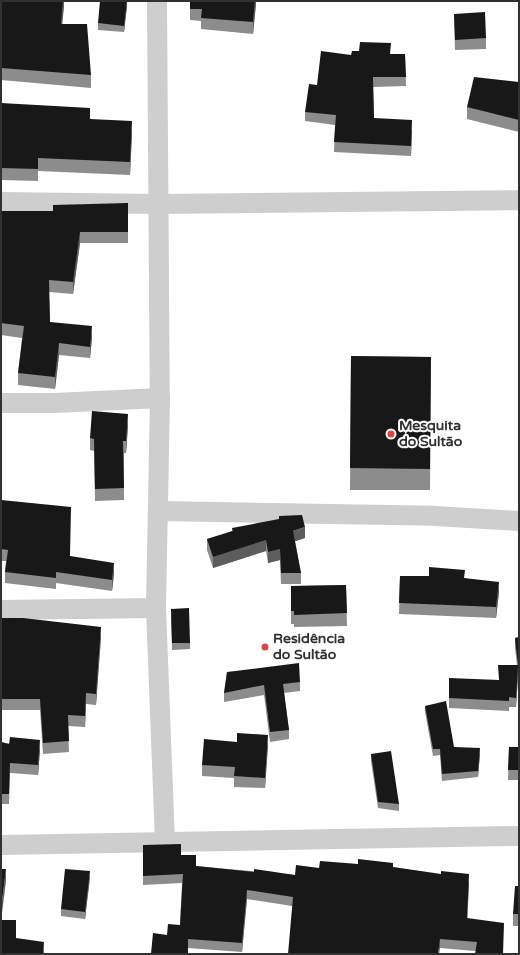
<!DOCTYPE html>
<html>
<head>
<meta charset="utf-8">
<style>
  body { margin:0 }
  #map { position:relative; width:520px; height:955px; overflow:hidden; background:#fff; font-family:"Varela Round",sans-serif }
  div>[style] { position:absolute }
  .minor>* { height:20px; margin:-10px; padding:0 10px; transform-origin:10px; border-radius:10px; background:#cecece }
  .wall>* { inset:0; background:#8c8c8c }
  .shaded-wall>* { inset:0; background:#5d5d5d }
  .building>* { inset:0; background:#181818 }
  .dots>* { width:11px; height:11px; translate:-50% -50%; box-sizing:border-box; border:2px solid #fff; border-radius:50% }
  span { translate:-50% -50%; white-space:nowrap; text-align:center; line-height:1.15; -webkit-text-stroke:4px #fff; paint-order:stroke }
  .poi-label { font-size:14px; color:#313131; font-weight:700 }
  .left { translate:0 -50%; text-align:left }
  .frame { position:absolute; inset:0; border:2px solid #313131; pointer-events:none }
</style>
</head>
<body>
<div id="map">
  <div class="minor">
    <div style="left:157px;top:1px;width:397px;rotate:89.6deg"></div>
    <div style="left:160px;top:398px;width:210px;rotate:91.1deg"></div>
    <div style="left:156px;top:608px;width:235px;rotate:87.8deg"></div>
    <div style="left:1px;top:202px;width:157px;rotate:0.7deg"></div>
    <div style="left:158px;top:204px;width:361px;rotate:-0.6deg"></div>
    <div style="left:1px;top:403px;width:54px"></div>
    <div style="left:55px;top:403px;width:105px;rotate:-2.7deg"></div>
    <div style="left:158px;top:511px;width:277px;rotate:1deg"></div>
    <div style="left:435px;top:516px;width:84px;rotate:3.4deg"></div>
    <div style="left:1px;top:610px;width:155px;rotate:-0.7deg"></div>
    <div style="left:1px;top:845px;width:518px;rotate:-1deg"></div>
  </div>
  <div class="wall">
    <div style="clip-path:polygon(1px 1px,64px 1px,62px 24px,91px 75px,91px 88px,1px 80px)"></div>
    <div style="clip-path:polygon(190px 1px,256px 1px,253px 34px,201px 29px,201px 21px,190px 20px)"></div>
    <div style="clip-path:polygon(127px 6px,124px 32px,98px 30px,98px 23px)"></div>
    <div style="clip-path:polygon(454px 14px,486px 38px,486px 49px,455px 50px)"></div>
    <div style="clip-path:polygon(359px 51px,391px 54px,405px 54px,406px 86px,373px 87px,374px 118px,412px 130px,411px 156px,334px 152px,335px 125px,305px 121px,305px 112px,317px 85px,351px 55px)"></div>
    <div style="clip-path:polygon(519px 82px,519px 132px,467px 119px,467px 107px)"></div>
    <div style="clip-path:polygon(1px 103px,90px 119px,132px 133px,130px 175px,38px 171px,38px 181px,1px 180px)"></div>
    <div style="clip-path:polygon(128px 203px,128px 243px,80px 243px,73px 294px,49px 292px,50px 322px,92px 338px,90px 358px,59px 355px,55px 389px,18px 385px,18px 373px,22px 338px,1px 335px,1px 211px,53px 211px)"></div>
    <div style="clip-path:polygon(351px 356px,431px 357px,430px 490px,350px 490px)"></div>
    <div style="clip-path:polygon(128px 426px,126px 453px,124px 453px,124px 500px,95px 501px,94px 451px,90px 450px,90px 438px)"></div>
    <div style="clip-path:polygon(1px 500px,70px 556px,114px 574px,112px 591px,56px 583px,56px 589px,5px 583px,5px 572px,6px 561px,1px 561px)"></div>
    <div style="clip-path:polygon(232px 528px,305px 538px,295px 541px,301px 573px,301px 584px,281px 584px,280px 560px,268px 563px,266px 551px,213px 568px,207px 550px,207px 539px,232px 531px)"></div>
    <div style="clip-path:polygon(429px 567px,465px 578px,499px 592px,496px 618px,399px 614px,400px 576px,429px 576px)"></div>
    <div style="clip-path:polygon(346px 585px,347px 626px,294px 627px,294px 624px,291px 624px,291px 586px)"></div>
    <div style="clip-path:polygon(171px 616px,190px 643px,190px 649px,172px 650px)"></div>
    <div style="clip-path:polygon(1px 618px,101px 637px,96px 705px,86px 704px,85px 727px,68px 726px,69px 752px,43px 754px,40px 710px,1px 710px)"></div>
    <div style="clip-path:polygon(519px 637px,519px 682px,518px 677px,516px 707px,509px 707px,509px 711px,449px 708px,449px 698px,499px 680px,517px 665px,515px 648px,515px 638px)"></div>
    <div style="clip-path:polygon(227px 672px,300px 682px,300px 691px,284px 693px,289px 730px,289px 739px,270px 742px,264px 695px,224px 702px,224px 693px)"></div>
    <div style="clip-path:polygon(425px 706px,454px 747px,480px 754px,478px 777px,442px 781px,440px 755px,433px 756px,425px 712px)"></div>
    <div style="clip-path:polygon(1px 742px,40px 750px,38px 775px,10px 773px,9px 804px,1px 804px)"></div>
    <div style="clip-path:polygon(237px 742px,268px 745px,265px 788px,234px 787px,234px 778px,202px 776px,202px 765px)"></div>
    <div style="clip-path:polygon(509px 747px,519px 747px,519px 780px,508px 780px)"></div>
    <div style="clip-path:polygon(371px 754px,399px 804px,399px 811px,378px 808px,371px 761px)"></div>
    <div style="clip-path:polygon(143px 845px,181px 855px,196px 866px,295px 875px,319px 868px,393px 867px,469px 883px,467px 918px,504px 932px,475px 951px,440px 948px,292px 906px,247px 899px,242px 952px,188px 948px,167px 935px,180px 925px,182px 883px,143px 885px)"></div>
    <div style="clip-path:polygon(90px 877px,85px 919px,61px 916px,61px 909px)"></div>
    <div style="clip-path:polygon(519px 886px,519px 926px,513px 926px,513px 914px)"></div>
  </div>
  <div class="shaded-wall">
    <div style="clip-path:polygon(63px 1px,64px 1px,64px 7px,61px 36px,61px 24px)"></div>
    <div style="clip-path:polygon(127px 1px,127px 6px,124px 32px,124px 26px)"></div>
    <div style="clip-path:polygon(255px 1px,256px 1px,256px 5px,253px 34px,253px 22px)"></div>
    <div style="clip-path:polygon(412px 120px,412px 130px,411px 156px,411px 146px)"></div>
    <div style="clip-path:polygon(132px 121px,132px 133px,130px 175px,130px 162px)"></div>
    <div style="clip-path:polygon(80px 232px,80px 243px,73px 294px,73px 282px)"></div>
    <div style="clip-path:polygon(92px 326px,92px 338px,90px 358px,90px 347px)"></div>
    <div style="clip-path:polygon(59px 343px,59px 355px,55px 389px,55px 377px)"></div>
    <div style="clip-path:polygon(128px 414px,128px 426px,126px 453px,126px 441px)"></div>
    <div style="clip-path:polygon(305px 527px,305px 538px,293px 542px,293px 531px)"></div>
    <div style="clip-path:polygon(266px 540px,266px 551px,213px 568px,213px 557px)"></div>
    <div style="clip-path:polygon(280px 549px,280px 560px,268px 563px,268px 552px)"></div>
    <div style="clip-path:polygon(114px 563px,114px 574px,112px 591px,112px 580px)"></div>
    <div style="clip-path:polygon(499px 582px,499px 592px,496px 618px,496px 607px)"></div>
    <div style="clip-path:polygon(101px 627px,101px 637px,96px 705px,96px 694px)"></div>
    <div style="clip-path:polygon(518px 667px,518px 677px,516px 707px,516px 698px)"></div>
    <div style="clip-path:polygon(86px 693px,86px 704px,85px 727px,85px 716px)"></div>
    <div style="clip-path:polygon(268px 735px,268px 745px,265px 788px,265px 778px)"></div>
    <div style="clip-path:polygon(40px 740px,40px 750px,38px 775px,38px 765px)"></div>
    <div style="clip-path:polygon(480px 748px,480px 754px,478px 777px,478px 771px)"></div>
    <div style="clip-path:polygon(6px 869px,6px 881px,1px 921px,1px 909px)"></div>
    <div style="clip-path:polygon(90px 871px,90px 877px,85px 919px,85px 912px)"></div>
    <div style="clip-path:polygon(469px 874px,469px 883px,467px 927px,467px 918px)"></div>
    <div style="clip-path:polygon(247px 890px,247px 899px,242px 952px,242px 943px)"></div>
    <div style="clip-path:polygon(440px 939px,440px 948px,439px 954px,438px 954px)"></div>
    <div style="clip-path:polygon(44px 942px,44px 954px,43px 954px)"></div>
  </div>
  <div class="building">
    <div style="clip-path:polygon(1px 1px,63px 1px,61px 24px,87px 24px,91px 75px,1px 68px)"></div>
    <div style="clip-path:polygon(100px 1px,127px 1px,124px 26px,98px 23px)"></div>
    <div style="clip-path:polygon(190px 1px,255px 1px,253px 22px,201px 18px,202px 9px,190px 9px)"></div>
    <div style="clip-path:polygon(485px 12px,486px 38px,455px 40px,454px 14px)"></div>
    <div style="clip-path:polygon(360px 42px,391px 43px,390px 54px,405px 54px,406px 77px,373px 77px,374px 118px,412px 120px,411px 146px,334px 142px,336px 115px,305px 112px,309px 84px,317px 85px,321px 51px,351px 55px,352px 51px,359px 51px)"></div>
    <div style="clip-path:polygon(474px 77px,519px 82px,519px 120px,467px 107px)"></div>
    <div style="clip-path:polygon(1px 103px,90px 108px,90px 119px,132px 121px,130px 162px,38px 158px,38px 169px,1px 168px)"></div>
    <div style="clip-path:polygon(128px 203px,128px 232px,80px 232px,73px 282px,49px 280px,50px 322px,92px 326px,90px 347px,59px 343px,55px 377px,18px 373px,24px 326px,1px 323px,1px 211px,53px 211px,53px 205px)"></div>
    <div style="clip-path:polygon(351px 356px,431px 357px,430px 469px,350px 468px)"></div>
    <div style="clip-path:polygon(92px 411px,128px 414px,126px 441px,123px 441px,124px 488px,95px 489px,94px 439px,90px 438px)"></div>
    <div style="clip-path:polygon(1px 500px,71px 507px,70px 556px,114px 563px,112px 580px,56px 572px,56px 578px,5px 572px,8px 550px,1px 549px)"></div>
    <div style="clip-path:polygon(302px 515px,305px 527px,293px 531px,301px 573px,281px 573px,280px 549px,268px 552px,266px 540px,213px 557px,207px 539px,233px 531px,232px 528px,279px 519px,279px 516px)"></div>
    <div style="clip-path:polygon(429px 567px,465px 570px,464px 578px,499px 582px,496px 607px,399px 603px,400px 576px,429px 576px)"></div>
    <div style="clip-path:polygon(346px 585px,347px 613px,294px 615px,294px 611px,291px 611px,291px 586px)"></div>
    <div style="clip-path:polygon(189px 608px,190px 643px,172px 643px,171px 609px)"></div>
    <div style="clip-path:polygon(1px 618px,23px 618px,101px 627px,96px 694px,86px 693px,85px 716px,68px 715px,69px 741px,43px 743px,40px 699px,1px 699px)"></div>
    <div style="clip-path:polygon(519px 637px,519px 672px,518px 667px,516px 698px,509px 697px,509px 701px,449px 698px,449px 678px,499px 680px,498px 665px,518px 665px,515px 638px)"></div>
    <div style="clip-path:polygon(299px 663px,300px 682px,283px 684px,289px 730px,270px 732px,264px 685px,224px 693px,227px 672px)"></div>
    <div style="clip-path:polygon(446px 701px,454px 747px,480px 748px,478px 771px,442px 774px,440px 749px,433px 749px,425px 706px)"></div>
    <div style="clip-path:polygon(237px 733px,268px 735px,265px 778px,234px 776px,235px 767px,202px 765px,204px 739px,237px 742px)"></div>
    <div style="clip-path:polygon(10px 737px,40px 740px,38px 765px,10px 763px,9px 794px,1px 794px,1px 742px,9px 744px)"></div>
    <div style="clip-path:polygon(509px 747px,519px 747px,519px 770px,508px 770px)"></div>
    <div style="clip-path:polygon(391px 751px,399px 804px,378px 802px,371px 754px)"></div>
    <div style="clip-path:polygon(181px 844px,181px 855px,196px 855px,196px 866px,254px 872px,254px 869px,295px 875px,296px 865px,319px 868px,320px 861px,358px 864px,358px 859px,393px 863px,393px 867px,441px 874px,441px 871px,469px 874px,467px 918px,504px 923px,503px 954px,475px 954px,477px 942px,440px 939px,438px 954px,288px 954px,293px 897px,247px 890px,242px 943px,188px 939px,188px 954px,151px 954px,153px 933px,167px 935px,168px 924px,180px 925px,183px 874px,143px 876px,143px 845px)"></div>
    <div style="clip-path:polygon(1px 869px,6px 869px,1px 909px)"></div>
    <div style="clip-path:polygon(65px 869px,90px 871px,85px 912px,61px 909px)"></div>
    <div style="clip-path:polygon(515px 886px,519px 886px,519px 914px,513px 914px)"></div>
    <div style="clip-path:polygon(1px 920px,16px 920px,16px 938px,44px 942px,43px 954px,1px 954px)"></div>
  </div>
  <div class="dots">
    <div style="left:391px;top:434px;background:#dd463e"></div>
    <div style="left:265px;top:647px;background:#dd463e"></div>
  </div>
  <div class="poi-label">
    <span class="left" style="left:399px;top:434px">Mesquita<br>do Sultão</span>
    <span class="left" style="left:273px;top:647px">Residência<br>do Sultão</span>
  </div>
  <div class="frame"></div>
</div>
</body>
</html>
